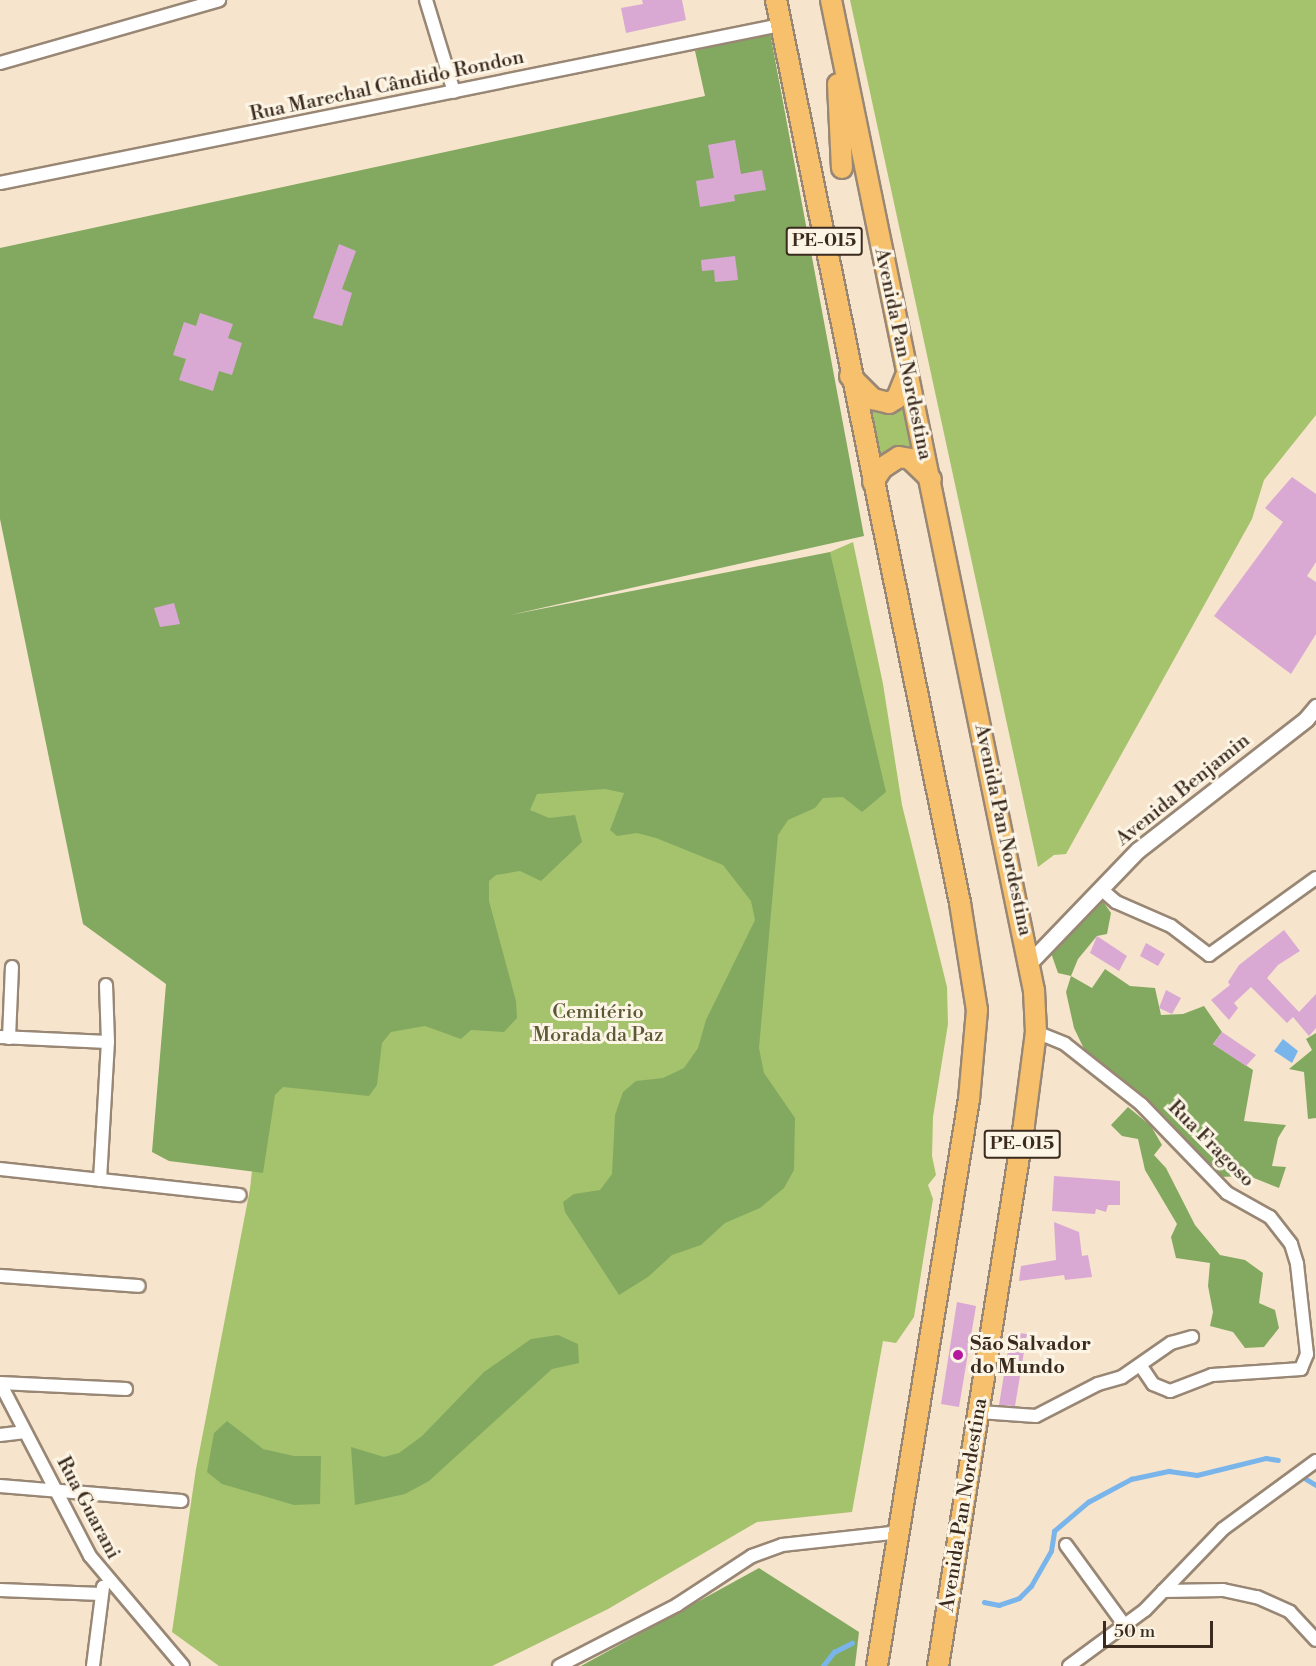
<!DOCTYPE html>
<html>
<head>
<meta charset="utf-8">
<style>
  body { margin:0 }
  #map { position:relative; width:1316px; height:1666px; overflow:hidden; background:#f7e4cc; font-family:"Libre Bodoni",serif }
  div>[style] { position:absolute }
  .green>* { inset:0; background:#a4c36c }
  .forest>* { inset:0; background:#83a960 }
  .water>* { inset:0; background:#79b5eb }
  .stream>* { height:4.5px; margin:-2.25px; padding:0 2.25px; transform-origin:2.25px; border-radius:2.25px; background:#79b5eb }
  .building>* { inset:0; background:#d9a9d4 }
  .roads { filter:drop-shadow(2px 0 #998775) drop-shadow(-2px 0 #998775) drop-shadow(0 2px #998775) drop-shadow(0 -2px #998775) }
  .minor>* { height:12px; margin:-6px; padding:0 6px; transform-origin:6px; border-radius:6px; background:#fff }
  .tertiary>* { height:15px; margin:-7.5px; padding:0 7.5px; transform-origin:7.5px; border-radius:7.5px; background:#fff }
  .trunk>* { height:20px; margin:-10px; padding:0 10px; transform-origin:10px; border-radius:10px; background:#f7c06c }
  .dots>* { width:16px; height:16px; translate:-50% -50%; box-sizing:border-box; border:3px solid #fcf5e5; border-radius:50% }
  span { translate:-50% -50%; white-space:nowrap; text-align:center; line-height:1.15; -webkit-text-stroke:6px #fcf5e5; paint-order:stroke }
  .shield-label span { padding:2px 4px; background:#fcf5e5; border:2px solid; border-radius:4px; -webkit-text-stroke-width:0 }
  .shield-label { font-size:18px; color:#3b2a1e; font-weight:700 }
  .street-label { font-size:20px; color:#3b2a1e }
  .park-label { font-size:20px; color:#5a5835 }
  .poi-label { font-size:20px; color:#3b2a1e; font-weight:700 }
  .left { translate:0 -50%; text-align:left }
  .scale { position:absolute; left:1103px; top:1621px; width:110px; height:27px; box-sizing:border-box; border:3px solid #3b2a1e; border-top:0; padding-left:8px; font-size:18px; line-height:21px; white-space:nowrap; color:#3b2a1e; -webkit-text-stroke:4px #fcf5e5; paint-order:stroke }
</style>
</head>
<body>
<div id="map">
  <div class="green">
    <div style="clip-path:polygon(850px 0,1316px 0,1316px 415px,1264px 480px,1252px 519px,1066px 854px,1054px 855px,1038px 867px)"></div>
    <div style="clip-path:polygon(906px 376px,931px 479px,910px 459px,873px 482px,865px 392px,880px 402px)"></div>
    <div style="clip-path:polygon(853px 542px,883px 684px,902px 805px,947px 987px,948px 1024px,933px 1117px,932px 1156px,936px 1175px,928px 1185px,933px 1199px,914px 1317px,896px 1343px,883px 1341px,852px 1512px,757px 1522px,608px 1609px,492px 1666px,219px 1666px,172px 1632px,196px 1469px,250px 1189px,281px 903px,830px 552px)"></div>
  </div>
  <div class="forest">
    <div style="clip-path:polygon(769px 27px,864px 536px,510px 615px,830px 552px,886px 792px,862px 812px,843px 797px,823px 798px,815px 808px,788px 820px,778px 835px,759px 1048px,764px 1073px,795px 1118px,794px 1170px,784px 1188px,760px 1208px,725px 1223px,701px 1245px,672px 1255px,648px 1277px,619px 1295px,565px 1212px,563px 1202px,574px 1194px,600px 1190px,612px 1174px,615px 1115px,623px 1092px,636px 1081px,663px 1078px,684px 1068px,698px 1048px,706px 1020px,755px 920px,751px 901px,723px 865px,656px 838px,637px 833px,617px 836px,610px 830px,624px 793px,605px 789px,537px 794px,530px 810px,549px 818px,575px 815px,582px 842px,541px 881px,520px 871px,496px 875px,489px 881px,489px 901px,516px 1001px,517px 1018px,504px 1032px,471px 1030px,461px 1039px,425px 1026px,391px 1032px,382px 1043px,377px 1085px,369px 1096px,283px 1087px,275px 1095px,263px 1173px,169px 1161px,152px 1152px,166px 984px,83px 924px,0 519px,0 248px,705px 96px,695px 51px)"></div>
    <div style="clip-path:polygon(1100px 897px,1111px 913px,1107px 934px,1097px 936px,1078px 959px,1071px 976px,1092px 988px,1105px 969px,1130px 986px,1155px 988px,1161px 1015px,1183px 1014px,1204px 1006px,1222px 1032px,1213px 1044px,1253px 1070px,1244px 1121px,1286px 1125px,1278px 1138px,1272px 1166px,1286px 1167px,1279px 1188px,1249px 1176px,1218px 1177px,1085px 1051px,1074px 1028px,1066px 992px,1071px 976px,1058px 973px,1050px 950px)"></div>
    <div style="clip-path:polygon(1316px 1033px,1316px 1118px,1308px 1119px,1304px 1072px,1289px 1069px,1312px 1050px,1306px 1039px)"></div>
    <div style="clip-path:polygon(1128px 1107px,1151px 1126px,1162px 1145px,1154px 1155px,1166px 1168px,1195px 1225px,1220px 1255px,1245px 1260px,1263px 1273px,1259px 1303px,1275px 1310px,1279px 1328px,1264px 1347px,1245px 1348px,1233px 1332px,1210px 1326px,1213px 1312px,1208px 1286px,1210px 1263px,1176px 1258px,1171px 1237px,1177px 1224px,1145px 1170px,1138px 1139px,1122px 1136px,1111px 1125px)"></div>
    <div style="clip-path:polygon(558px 1335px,578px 1344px,579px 1363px,552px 1369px,429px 1481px,405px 1494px,355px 1505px,351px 1447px,384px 1457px,399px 1453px,422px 1436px,484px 1372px,531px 1339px)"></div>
    <div style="clip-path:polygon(227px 1421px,263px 1449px,294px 1456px,321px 1456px,320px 1504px,294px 1505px,222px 1484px,207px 1472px,214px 1433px)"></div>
    <div style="clip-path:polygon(759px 1568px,859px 1632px,855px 1666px,581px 1666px)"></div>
  </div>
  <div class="water">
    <div style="clip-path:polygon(1283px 1039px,1298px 1051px,1292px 1063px,1274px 1051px)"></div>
  </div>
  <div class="stream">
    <div style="left:1306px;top:1479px;width:12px;rotate:31deg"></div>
    <div style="left:984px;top:1602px;width:15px;rotate:11deg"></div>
    <div style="left:999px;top:1605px;width:21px;rotate:-19deg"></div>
    <div style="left:1019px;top:1598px;width:17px;rotate:-45deg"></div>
    <div style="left:1031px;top:1586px;width:40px;rotate:-60.3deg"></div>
    <div style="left:1051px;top:1551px;width:20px;rotate:-81deg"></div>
    <div style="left:1054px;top:1531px;width:45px;rotate:-40.5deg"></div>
    <div style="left:1088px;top:1502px;width:49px;rotate:-28.1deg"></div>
    <div style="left:1131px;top:1479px;width:39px;rotate:-12deg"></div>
    <div style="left:1169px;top:1471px;width:28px;rotate:8deg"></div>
    <div style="left:1197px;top:1475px;width:71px;rotate:-13.8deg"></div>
    <div style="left:1266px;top:1458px;width:12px;rotate:9deg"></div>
    <div style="left:823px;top:1666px;width:18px;rotate:-52deg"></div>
    <div style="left:834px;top:1652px;width:20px;rotate:-27deg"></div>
  </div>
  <div class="building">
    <div style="clip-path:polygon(642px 0,682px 0,686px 20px,626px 33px,621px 8px,643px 4px)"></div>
    <div style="clip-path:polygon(735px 140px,741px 174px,762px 170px,766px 190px,734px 195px,735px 201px,700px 207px,696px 181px,714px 178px,708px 145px)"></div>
    <div style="clip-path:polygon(339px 244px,356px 251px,342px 289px,352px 293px,342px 326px,313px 318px)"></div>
    <div style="clip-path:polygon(735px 256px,738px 280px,715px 282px,714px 270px,702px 271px,701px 260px)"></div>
    <div style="clip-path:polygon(200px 313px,233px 324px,228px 338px,242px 343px,232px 375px,219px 371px,213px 391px,179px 380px,186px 359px,173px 355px,184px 322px,196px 326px)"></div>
    <div style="clip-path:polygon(1292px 477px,1316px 494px,1316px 562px,1307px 576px,1316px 582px,1316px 634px,1291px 674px,1214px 616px,1283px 522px,1265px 508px)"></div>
    <div style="clip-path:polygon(174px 603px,180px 624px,160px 627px,154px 608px)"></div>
    <div style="clip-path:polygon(1284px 930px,1300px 951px,1278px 965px,1267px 978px,1299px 1012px,1316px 994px,1316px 1028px,1309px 1036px,1293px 1017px,1297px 1013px,1287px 1023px,1251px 987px,1234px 1003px,1238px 1008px,1229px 1020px,1211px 1000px,1230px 985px,1228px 982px,1239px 965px)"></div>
    <div style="clip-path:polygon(1097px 936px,1127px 956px,1119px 971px,1090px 953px)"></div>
    <div style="clip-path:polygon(1146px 943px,1165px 954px,1158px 966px,1140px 956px)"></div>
    <div style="clip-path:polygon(1166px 990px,1181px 998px,1172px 1014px,1159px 1008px)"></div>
    <div style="clip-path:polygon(1222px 1032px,1256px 1055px,1246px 1066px,1213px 1044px)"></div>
    <div style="clip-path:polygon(1054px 1176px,1120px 1181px,1120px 1205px,1108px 1205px,1106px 1212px,1096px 1209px,1095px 1214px,1052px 1211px)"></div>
    <div style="clip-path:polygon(1054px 1222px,1079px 1232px,1082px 1256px,1088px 1255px,1092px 1277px,1065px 1280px,1064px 1275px,1019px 1281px,1021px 1266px,1056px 1260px)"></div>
    <div style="clip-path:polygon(957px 1302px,976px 1306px,959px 1407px,941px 1404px)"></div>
    <div style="clip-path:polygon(1011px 1332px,1027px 1334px,1015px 1406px,999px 1405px)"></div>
  </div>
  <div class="roads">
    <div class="minor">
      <div style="left:426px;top:0;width:96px;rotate:73.1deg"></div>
      <div style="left:0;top:63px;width:228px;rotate:-16deg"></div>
      <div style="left:0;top:183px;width:797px;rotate:-11.44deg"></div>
      <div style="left:1101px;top:889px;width:20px;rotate:41deg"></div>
      <div style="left:1116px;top:902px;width:60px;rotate:23.6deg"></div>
      <div style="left:1171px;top:926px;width:48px;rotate:37.3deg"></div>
      <div style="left:1209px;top:955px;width:132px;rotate:-35.7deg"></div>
      <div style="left:1036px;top:1032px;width:31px;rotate:22deg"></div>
      <div style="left:1065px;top:1044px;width:97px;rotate:38.3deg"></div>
      <div style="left:1141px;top:1104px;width:124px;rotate:46deg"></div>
      <div style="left:1227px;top:1193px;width:49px;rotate:29.2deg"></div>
      <div style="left:1270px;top:1217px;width:34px;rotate:52deg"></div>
      <div style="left:1291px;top:1244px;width:21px;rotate:73deg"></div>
      <div style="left:1297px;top:1264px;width:91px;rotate:83.7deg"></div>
      <div style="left:1307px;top:1354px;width:16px;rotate:112deg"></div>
      <div style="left:1301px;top:1369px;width:89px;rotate:176.1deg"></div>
      <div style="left:1212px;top:1375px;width:45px;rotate:159.1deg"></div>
      <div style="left:1170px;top:1391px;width:18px;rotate:-158deg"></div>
      <div style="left:1153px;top:1384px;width:23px;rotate:-124deg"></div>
      <div style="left:0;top:1037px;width:108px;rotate:2.7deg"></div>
      <div style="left:9px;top:1038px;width:71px;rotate:-87.6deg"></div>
      <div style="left:0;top:1169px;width:241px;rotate:6.2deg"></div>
      <div style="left:100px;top:1180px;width:138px;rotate:-86.7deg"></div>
      <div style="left:108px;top:1042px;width:57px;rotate:-92deg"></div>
      <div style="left:0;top:1276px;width:139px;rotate:4.1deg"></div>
      <div style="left:126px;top:1389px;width:126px;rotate:-177.3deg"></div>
      <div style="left:0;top:1383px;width:195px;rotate:62.5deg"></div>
      <div style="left:90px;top:1556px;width:144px;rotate:49.8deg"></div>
      <div style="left:980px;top:1412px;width:56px;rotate:4.1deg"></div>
      <div style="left:1036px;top:1416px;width:70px;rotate:-27.3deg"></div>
      <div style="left:1098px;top:1384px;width:25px;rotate:-16deg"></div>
      <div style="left:1122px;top:1377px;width:60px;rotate:-34.8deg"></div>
      <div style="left:1171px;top:1343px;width:22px;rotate:-16deg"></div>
      <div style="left:0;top:1435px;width:23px;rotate:-7deg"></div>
      <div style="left:0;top:1486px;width:182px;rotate:4.7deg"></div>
      <div style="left:1066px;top:1545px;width:100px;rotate:53.9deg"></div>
      <div style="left:0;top:1590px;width:101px;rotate:2.3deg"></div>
      <div style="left:1163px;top:1591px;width:60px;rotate:-1deg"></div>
      <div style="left:1223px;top:1590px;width:35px;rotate:12deg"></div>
      <div style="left:1257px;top:1597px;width:36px;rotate:24deg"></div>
      <div style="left:1290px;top:1612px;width:38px;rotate:47deg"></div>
      <div style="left:93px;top:1666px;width:80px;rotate:-82.8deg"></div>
      <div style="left:559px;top:1666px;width:133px;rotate:-27.3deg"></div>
      <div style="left:677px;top:1605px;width:90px;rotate:-33.2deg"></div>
      <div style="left:752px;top:1556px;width:32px;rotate:-20deg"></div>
      <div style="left:782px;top:1545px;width:119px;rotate:-6.3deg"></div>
      <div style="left:1069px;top:1666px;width:94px;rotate:-36.4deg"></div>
      <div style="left:1145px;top:1610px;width:112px;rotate:-46.1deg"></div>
      <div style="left:1223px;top:1529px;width:115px;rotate:-36.2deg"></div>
    </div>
    <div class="tertiary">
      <div style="left:1031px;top:961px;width:154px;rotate:-46.1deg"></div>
      <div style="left:1138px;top:850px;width:213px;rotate:-37.9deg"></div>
      <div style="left:1306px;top:719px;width:16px;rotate:-50deg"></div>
    </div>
    <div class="trunk">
      <div style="left:776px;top:0;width:922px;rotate:78.48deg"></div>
      <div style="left:960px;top:903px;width:108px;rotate:81deg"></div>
      <div style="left:977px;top:1010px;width:89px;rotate:95.1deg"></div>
      <div style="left:969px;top:1099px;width:574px;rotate:99.22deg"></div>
      <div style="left:831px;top:0;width:1012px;rotate:78.42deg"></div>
      <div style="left:1034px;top:991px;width:41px;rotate:87.2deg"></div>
      <div style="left:1036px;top:1032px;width:94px;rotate:97.4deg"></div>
      <div style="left:1024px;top:1125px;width:548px;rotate:99.03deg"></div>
      <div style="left:838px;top:84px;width:84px;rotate:87.3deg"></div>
      <div style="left:850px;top:376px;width:33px;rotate:45deg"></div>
      <div style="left:873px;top:399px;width:16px;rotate:14deg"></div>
      <div style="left:889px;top:403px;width:9px;rotate:-32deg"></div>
      <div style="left:897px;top:398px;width:24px;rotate:-68deg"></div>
      <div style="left:873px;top:482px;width:17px;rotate:-57deg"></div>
      <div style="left:882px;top:468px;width:20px;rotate:-33deg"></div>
      <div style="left:899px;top:457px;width:11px;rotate:10deg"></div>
      <div style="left:910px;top:459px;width:29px;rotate:44deg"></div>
    </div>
  </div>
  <div class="dots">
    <div style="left:958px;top:1355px;background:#b5179e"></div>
  </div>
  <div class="shield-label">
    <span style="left:824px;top:241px">PE-015</span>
    <span style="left:1022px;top:1144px">PE-015</span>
  </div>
  <div class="street-label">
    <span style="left:387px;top:86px;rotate:-12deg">Rua Marechal Cândido Rondon</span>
    <span style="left:903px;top:354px;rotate:78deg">Avenida Pan Nordestina</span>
    <span style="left:1183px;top:790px;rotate:-39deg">Avenida Benjamin</span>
    <span style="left:1003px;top:830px;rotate:78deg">Avenida Pan Nordestina</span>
    <span style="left:1211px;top:1144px;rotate:45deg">Rua Fragoso</span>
    <span style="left:964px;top:1505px;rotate:-81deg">Avenida Pan Nordestina</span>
    <span style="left:88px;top:1508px;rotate:62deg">Rua Guarani</span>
  </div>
  <div class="park-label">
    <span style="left:598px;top:1024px">Cemitério<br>Morada da Paz</span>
  </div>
  <div class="poi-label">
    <span class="left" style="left:970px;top:1356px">São Salvador<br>do Mundo</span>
  </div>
  <div class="scale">50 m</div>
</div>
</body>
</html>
